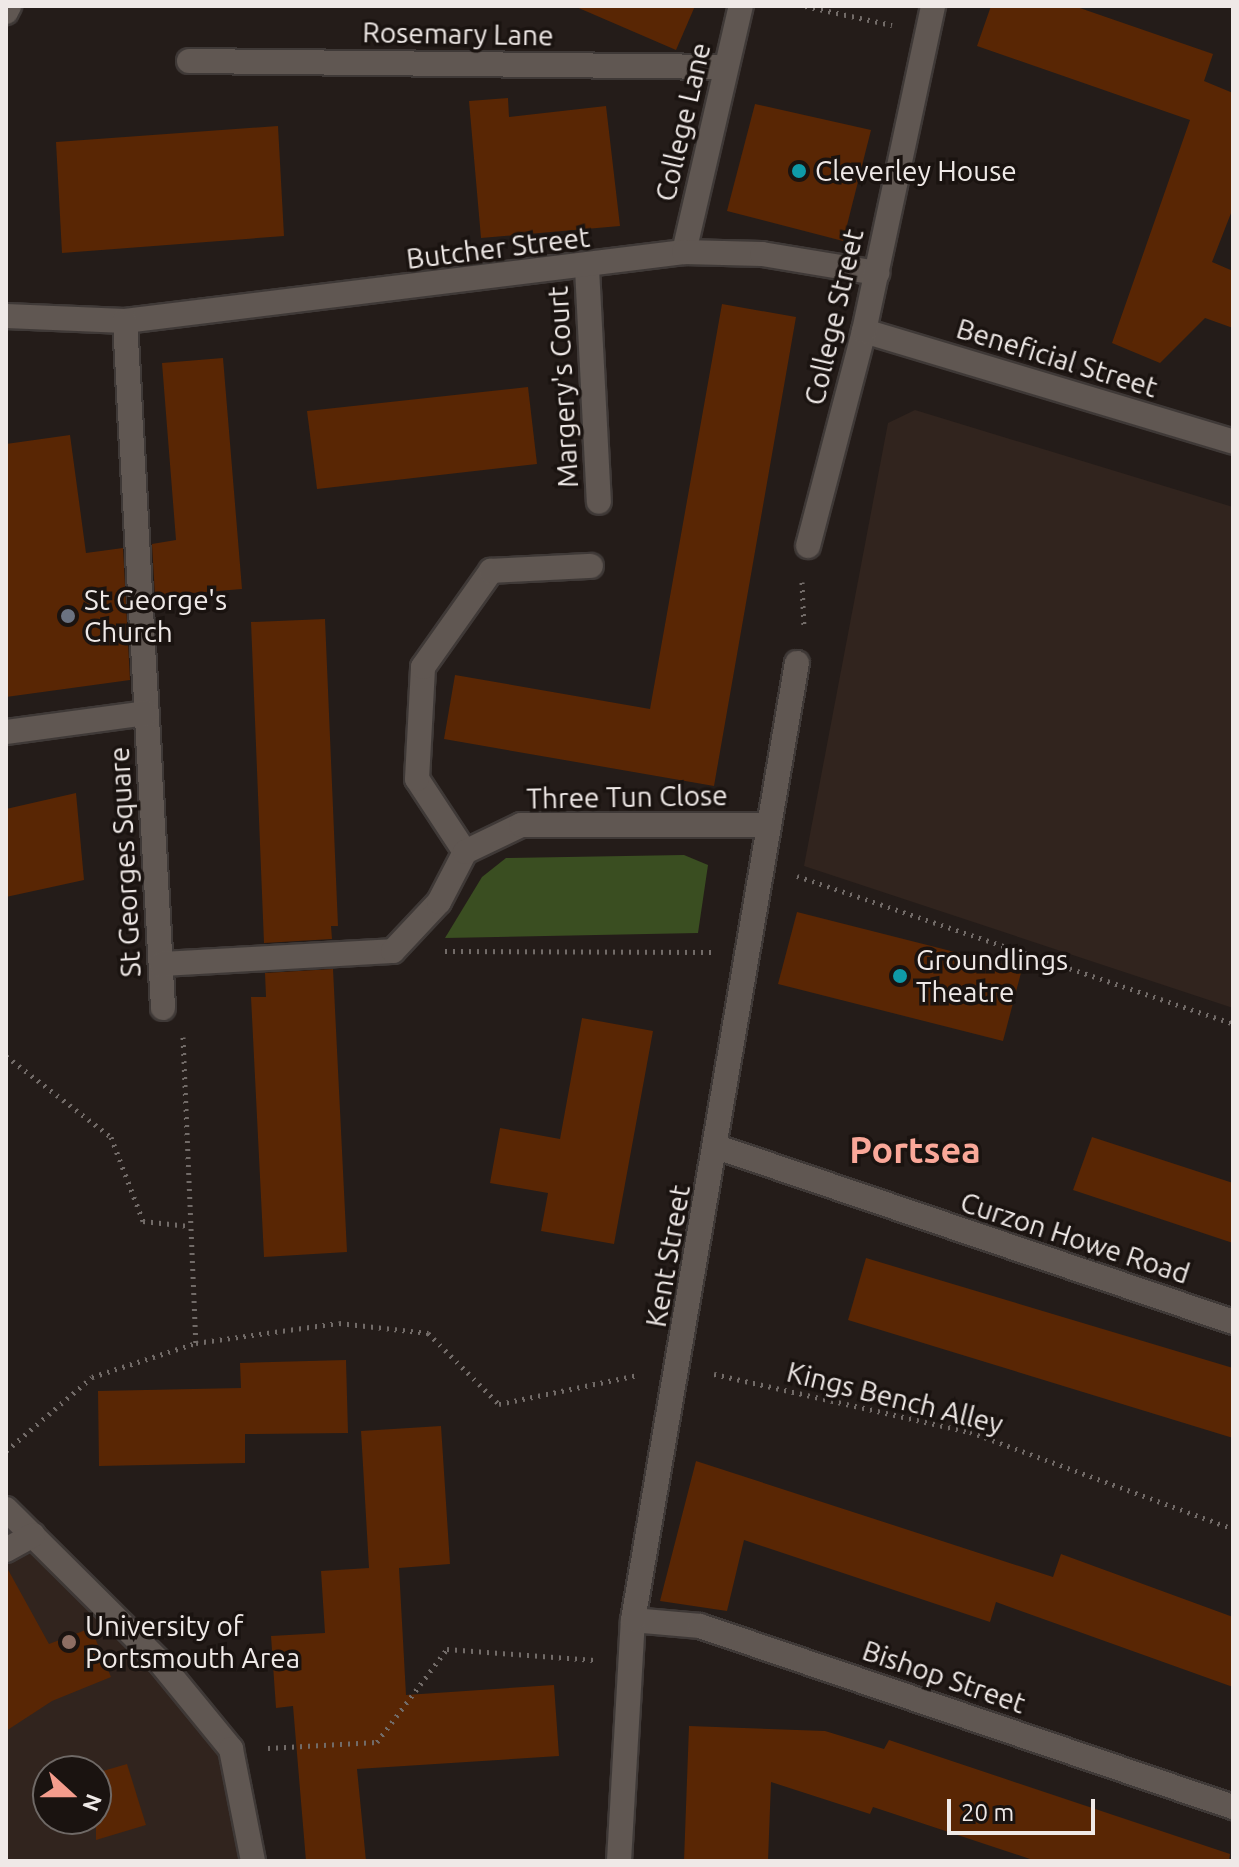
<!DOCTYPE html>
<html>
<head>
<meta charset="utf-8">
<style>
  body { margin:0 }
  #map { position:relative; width:1239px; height:1867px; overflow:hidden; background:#241c19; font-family:Ubuntu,sans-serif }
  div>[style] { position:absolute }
  .built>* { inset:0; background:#31241e }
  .green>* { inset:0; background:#3a4e21 }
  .building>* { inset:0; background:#592604 }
  .path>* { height:5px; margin-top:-2.5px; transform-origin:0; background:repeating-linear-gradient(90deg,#726b68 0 2px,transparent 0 8px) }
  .roads { filter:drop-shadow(2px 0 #3f3937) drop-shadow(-2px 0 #3f3937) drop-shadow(0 2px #3f3937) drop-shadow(0 -2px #3f3937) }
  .lane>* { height:24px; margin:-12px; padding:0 12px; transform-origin:12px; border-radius:12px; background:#605752 }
  .street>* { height:24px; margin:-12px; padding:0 12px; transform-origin:12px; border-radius:12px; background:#605752 }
  .dots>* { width:22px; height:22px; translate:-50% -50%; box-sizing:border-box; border:4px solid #1a1310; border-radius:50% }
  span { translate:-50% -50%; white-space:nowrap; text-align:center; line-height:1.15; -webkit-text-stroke:7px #1a1310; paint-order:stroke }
  .street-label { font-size:28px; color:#efe9e7 }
  .poi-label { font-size:28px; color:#efe9e7 }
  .left { translate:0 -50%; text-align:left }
  .district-label { font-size:36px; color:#faa899; font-weight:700 }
  .frame { position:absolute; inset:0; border:8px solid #efe9e7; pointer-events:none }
  .north { position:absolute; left:32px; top:1755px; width:80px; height:80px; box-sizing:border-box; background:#1a1310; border:2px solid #6f6966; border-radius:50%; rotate:111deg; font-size:22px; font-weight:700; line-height:32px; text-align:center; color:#efe9e7 }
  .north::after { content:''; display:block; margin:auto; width:28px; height:36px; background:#f49d8d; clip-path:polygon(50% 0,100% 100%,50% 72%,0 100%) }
  .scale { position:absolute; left:947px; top:1799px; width:148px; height:36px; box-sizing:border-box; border:4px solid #efe9e7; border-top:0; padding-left:10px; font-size:24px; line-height:28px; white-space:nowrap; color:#efe9e7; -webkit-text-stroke:6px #1a1310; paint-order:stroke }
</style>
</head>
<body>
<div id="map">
  <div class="built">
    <div style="clip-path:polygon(915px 410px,1233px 507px,1233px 1008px,804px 866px,888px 423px)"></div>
    <div style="clip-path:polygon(evenodd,6px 1507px,231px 1749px,253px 1861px,6px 1861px,6px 1507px,48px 1771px,96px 1771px,96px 1819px,48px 1819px,48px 1771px)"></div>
  </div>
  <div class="green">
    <div style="clip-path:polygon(684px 855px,708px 865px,698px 933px,445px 938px,482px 877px,506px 858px)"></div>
  </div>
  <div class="building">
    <div style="clip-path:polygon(574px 6px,695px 6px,676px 50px)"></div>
    <div style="clip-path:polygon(991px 6px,1074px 6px,1213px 54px,1204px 81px,1233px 93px,1233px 208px,1212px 262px,1233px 271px,1233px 328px,1205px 318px,1160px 363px,1112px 343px,1190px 120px,977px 46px)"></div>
    <div style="clip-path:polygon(508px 98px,509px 117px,606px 106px,620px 226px,481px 238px,469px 101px)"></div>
    <div style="clip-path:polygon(755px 104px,871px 130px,843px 241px,727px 211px)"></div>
    <div style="clip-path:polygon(278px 126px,284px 236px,62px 253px,56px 142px)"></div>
    <div style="clip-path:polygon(722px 304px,796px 317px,714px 786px,444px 739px,455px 675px,650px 709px)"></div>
    <div style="clip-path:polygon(223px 358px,242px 589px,155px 596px,152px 544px,176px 540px,162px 363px)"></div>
    <div style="clip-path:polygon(528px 387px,537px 464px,317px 489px,307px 411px)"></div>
    <div style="clip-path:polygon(70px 435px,86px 553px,123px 548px,130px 680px,6px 697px,6px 444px)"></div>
    <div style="clip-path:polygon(325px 619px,338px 926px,331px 926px,332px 939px,264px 943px,251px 622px)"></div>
    <div style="clip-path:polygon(76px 793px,84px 880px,6px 897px,6px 809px)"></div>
    <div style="clip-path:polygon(797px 912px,1022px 969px,1003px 1041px,778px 984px)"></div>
    <div style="clip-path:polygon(333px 969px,347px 1252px,264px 1257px,251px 997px,266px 997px,265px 973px)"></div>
    <div style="clip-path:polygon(582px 1018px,653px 1031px,614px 1244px,541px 1231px,548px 1193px,490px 1183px,500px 1128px,560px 1139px)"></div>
    <div style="clip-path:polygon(1092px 1137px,1233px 1183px,1233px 1243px,1073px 1190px)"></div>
    <div style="clip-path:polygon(866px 1258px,1233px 1368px,1233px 1438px,848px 1320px)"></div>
    <div style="clip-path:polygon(346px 1360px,348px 1433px,245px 1434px,245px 1463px,99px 1466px,98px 1391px,241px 1388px,240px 1363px)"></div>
    <div style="clip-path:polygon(441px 1426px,450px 1564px,399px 1568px,406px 1695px,554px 1685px,559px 1756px,357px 1769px,366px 1861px,306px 1861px,293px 1706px,276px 1708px,271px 1636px,325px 1633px,321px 1571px,369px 1568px,361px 1431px)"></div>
    <div style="clip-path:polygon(696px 1461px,1053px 1577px,1061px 1554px,1233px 1617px,1233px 1687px,996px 1602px,990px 1622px,744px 1540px,727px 1611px,660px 1601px)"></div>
    <div style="clip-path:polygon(6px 1566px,49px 1644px,91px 1628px,111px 1677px,52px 1701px,6px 1731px)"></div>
    <div style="clip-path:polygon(689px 1726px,825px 1731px,884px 1749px,889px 1740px,1230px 1854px,1229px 1861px,1036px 1861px,873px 1807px,870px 1814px,771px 1782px,768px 1861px,684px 1861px)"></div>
    <div style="clip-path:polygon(127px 1764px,146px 1825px,96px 1840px,96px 1773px)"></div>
  </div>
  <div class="path">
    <div style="left:805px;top:6px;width:89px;rotate:12.3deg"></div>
    <div style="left:802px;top:582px;width:46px;rotate:87.5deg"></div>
    <div style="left:797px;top:876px;width:460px;rotate:18.7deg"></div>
    <div style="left:445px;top:951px;width:266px;rotate:0.2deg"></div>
    <div style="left:183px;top:1037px;width:306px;rotate:87.6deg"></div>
    <div style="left:196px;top:1343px;width:144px;rotate:-8deg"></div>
    <div style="left:339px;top:1323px;width:90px;rotate:6.4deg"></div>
    <div style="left:428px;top:1333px;width:100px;rotate:45deg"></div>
    <div style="left:499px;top:1404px;width:142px;rotate:-11.8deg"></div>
    <div style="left:6px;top:1056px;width:133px;rotate:37.6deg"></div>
    <div style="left:111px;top:1137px;width:90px;rotate:69.1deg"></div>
    <div style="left:143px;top:1221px;width:46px;rotate:6.2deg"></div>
    <div style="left:714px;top:1374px;width:262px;rotate:12.8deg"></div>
    <div style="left:970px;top:1432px;width:280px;rotate:20.2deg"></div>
    <div style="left:6px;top:1451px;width:113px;rotate:-40.7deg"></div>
    <div style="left:92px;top:1377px;width:109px;rotate:-18.1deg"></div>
    <div style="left:268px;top:1748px;width:109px;rotate:-3.2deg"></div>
    <div style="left:377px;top:1742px;width:116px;rotate:-53deg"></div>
    <div style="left:447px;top:1649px;width:148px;rotate:4.3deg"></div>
  </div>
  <div class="roads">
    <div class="lane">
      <div style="left:465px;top:852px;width:87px;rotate:-123.3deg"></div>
      <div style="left:417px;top:779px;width:112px;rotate:-86.9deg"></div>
      <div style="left:423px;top:667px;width:118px;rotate:-54.7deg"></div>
      <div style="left:491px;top:571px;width:100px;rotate:-2.9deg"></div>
    </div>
    <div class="street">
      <div style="left:6px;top:12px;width:7px;rotate:-63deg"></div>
      <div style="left:189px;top:61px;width:537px;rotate:0.64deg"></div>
      <div style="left:684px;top:252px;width:253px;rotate:-77deg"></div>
      <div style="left:587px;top:268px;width:234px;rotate:87.1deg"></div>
      <div style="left:6px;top:316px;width:119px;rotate:2.4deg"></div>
      <div style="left:125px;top:321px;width:563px;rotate:-7.04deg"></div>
      <div style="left:684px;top:252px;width:78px;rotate:1.5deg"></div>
      <div style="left:762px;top:254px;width:117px;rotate:9.4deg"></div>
      <div style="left:125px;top:321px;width:688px;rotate:86.83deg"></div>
      <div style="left:864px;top:331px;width:385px;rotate:16.7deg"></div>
      <div style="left:808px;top:546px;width:222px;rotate:-75.4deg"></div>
      <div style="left:864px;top:331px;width:332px;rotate:-78deg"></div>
      <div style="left:6px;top:732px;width:142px;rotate:-7.7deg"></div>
      <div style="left:161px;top:964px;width:232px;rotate:-3.2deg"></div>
      <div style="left:393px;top:951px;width:67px;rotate:-46.8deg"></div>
      <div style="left:439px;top:902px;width:56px;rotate:-62.5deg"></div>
      <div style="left:465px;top:852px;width:62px;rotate:-25.7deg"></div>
      <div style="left:521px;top:825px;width:246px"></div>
      <div style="left:717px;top:1147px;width:545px;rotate:18.73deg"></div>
      <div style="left:6px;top:1509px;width:216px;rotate:44.8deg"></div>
      <div style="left:159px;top:1661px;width:114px;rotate:50.7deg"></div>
      <div style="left:231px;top:1749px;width:114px;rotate:78.9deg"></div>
      <div style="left:6px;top:1550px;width:31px;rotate:-29deg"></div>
      <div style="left:633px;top:1620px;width:67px;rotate:5.1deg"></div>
      <div style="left:700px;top:1626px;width:563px;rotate:18.76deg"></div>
      <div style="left:619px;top:1861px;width:241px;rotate:-86.7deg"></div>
      <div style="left:633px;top:1620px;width:971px;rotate:-80.28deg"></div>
    </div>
  </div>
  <div class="dots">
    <div style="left:799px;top:171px;background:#0f9aa8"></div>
    <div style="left:68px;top:616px;background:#6b7280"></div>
    <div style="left:900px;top:976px;background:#0f9aa8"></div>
    <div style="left:69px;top:1642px;background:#8d6e63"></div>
  </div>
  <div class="street-label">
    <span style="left:458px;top:34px;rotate:1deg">Rosemary Lane</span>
    <span style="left:683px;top:122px;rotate:-77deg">College Lane</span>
    <span style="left:498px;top:248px;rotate:-7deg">Butcher Street</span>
    <span style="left:834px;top:317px;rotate:-77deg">College Street</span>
    <span style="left:1057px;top:358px;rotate:17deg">Beneficial Street</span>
    <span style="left:563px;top:387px;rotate:-93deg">Margery's Court</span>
    <span style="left:627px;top:797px;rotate:-1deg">Three Tun Close</span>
    <span style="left:125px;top:862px;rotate:-93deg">St Georges Square</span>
    <span style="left:1075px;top:1238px;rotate:18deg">Curzon Howe Road</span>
    <span style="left:668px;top:1256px;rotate:-80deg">Kent Street</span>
    <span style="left:895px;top:1398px;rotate:14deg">Kings Bench Alley</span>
    <span style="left:944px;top:1677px;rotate:19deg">Bishop Street</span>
  </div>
  <div class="poi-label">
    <span class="left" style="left:815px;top:171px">Cleverley House</span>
    <span class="left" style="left:84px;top:616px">St George's<br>Church</span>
    <span class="left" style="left:916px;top:976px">Groundlings<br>Theatre</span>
    <span class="left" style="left:85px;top:1642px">University of<br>Portsmouth Area</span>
  </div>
  <div class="district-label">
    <span style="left:915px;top:1150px">Portsea</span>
  </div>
  <div class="frame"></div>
  <div class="north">N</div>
  <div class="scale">20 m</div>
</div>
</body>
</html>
